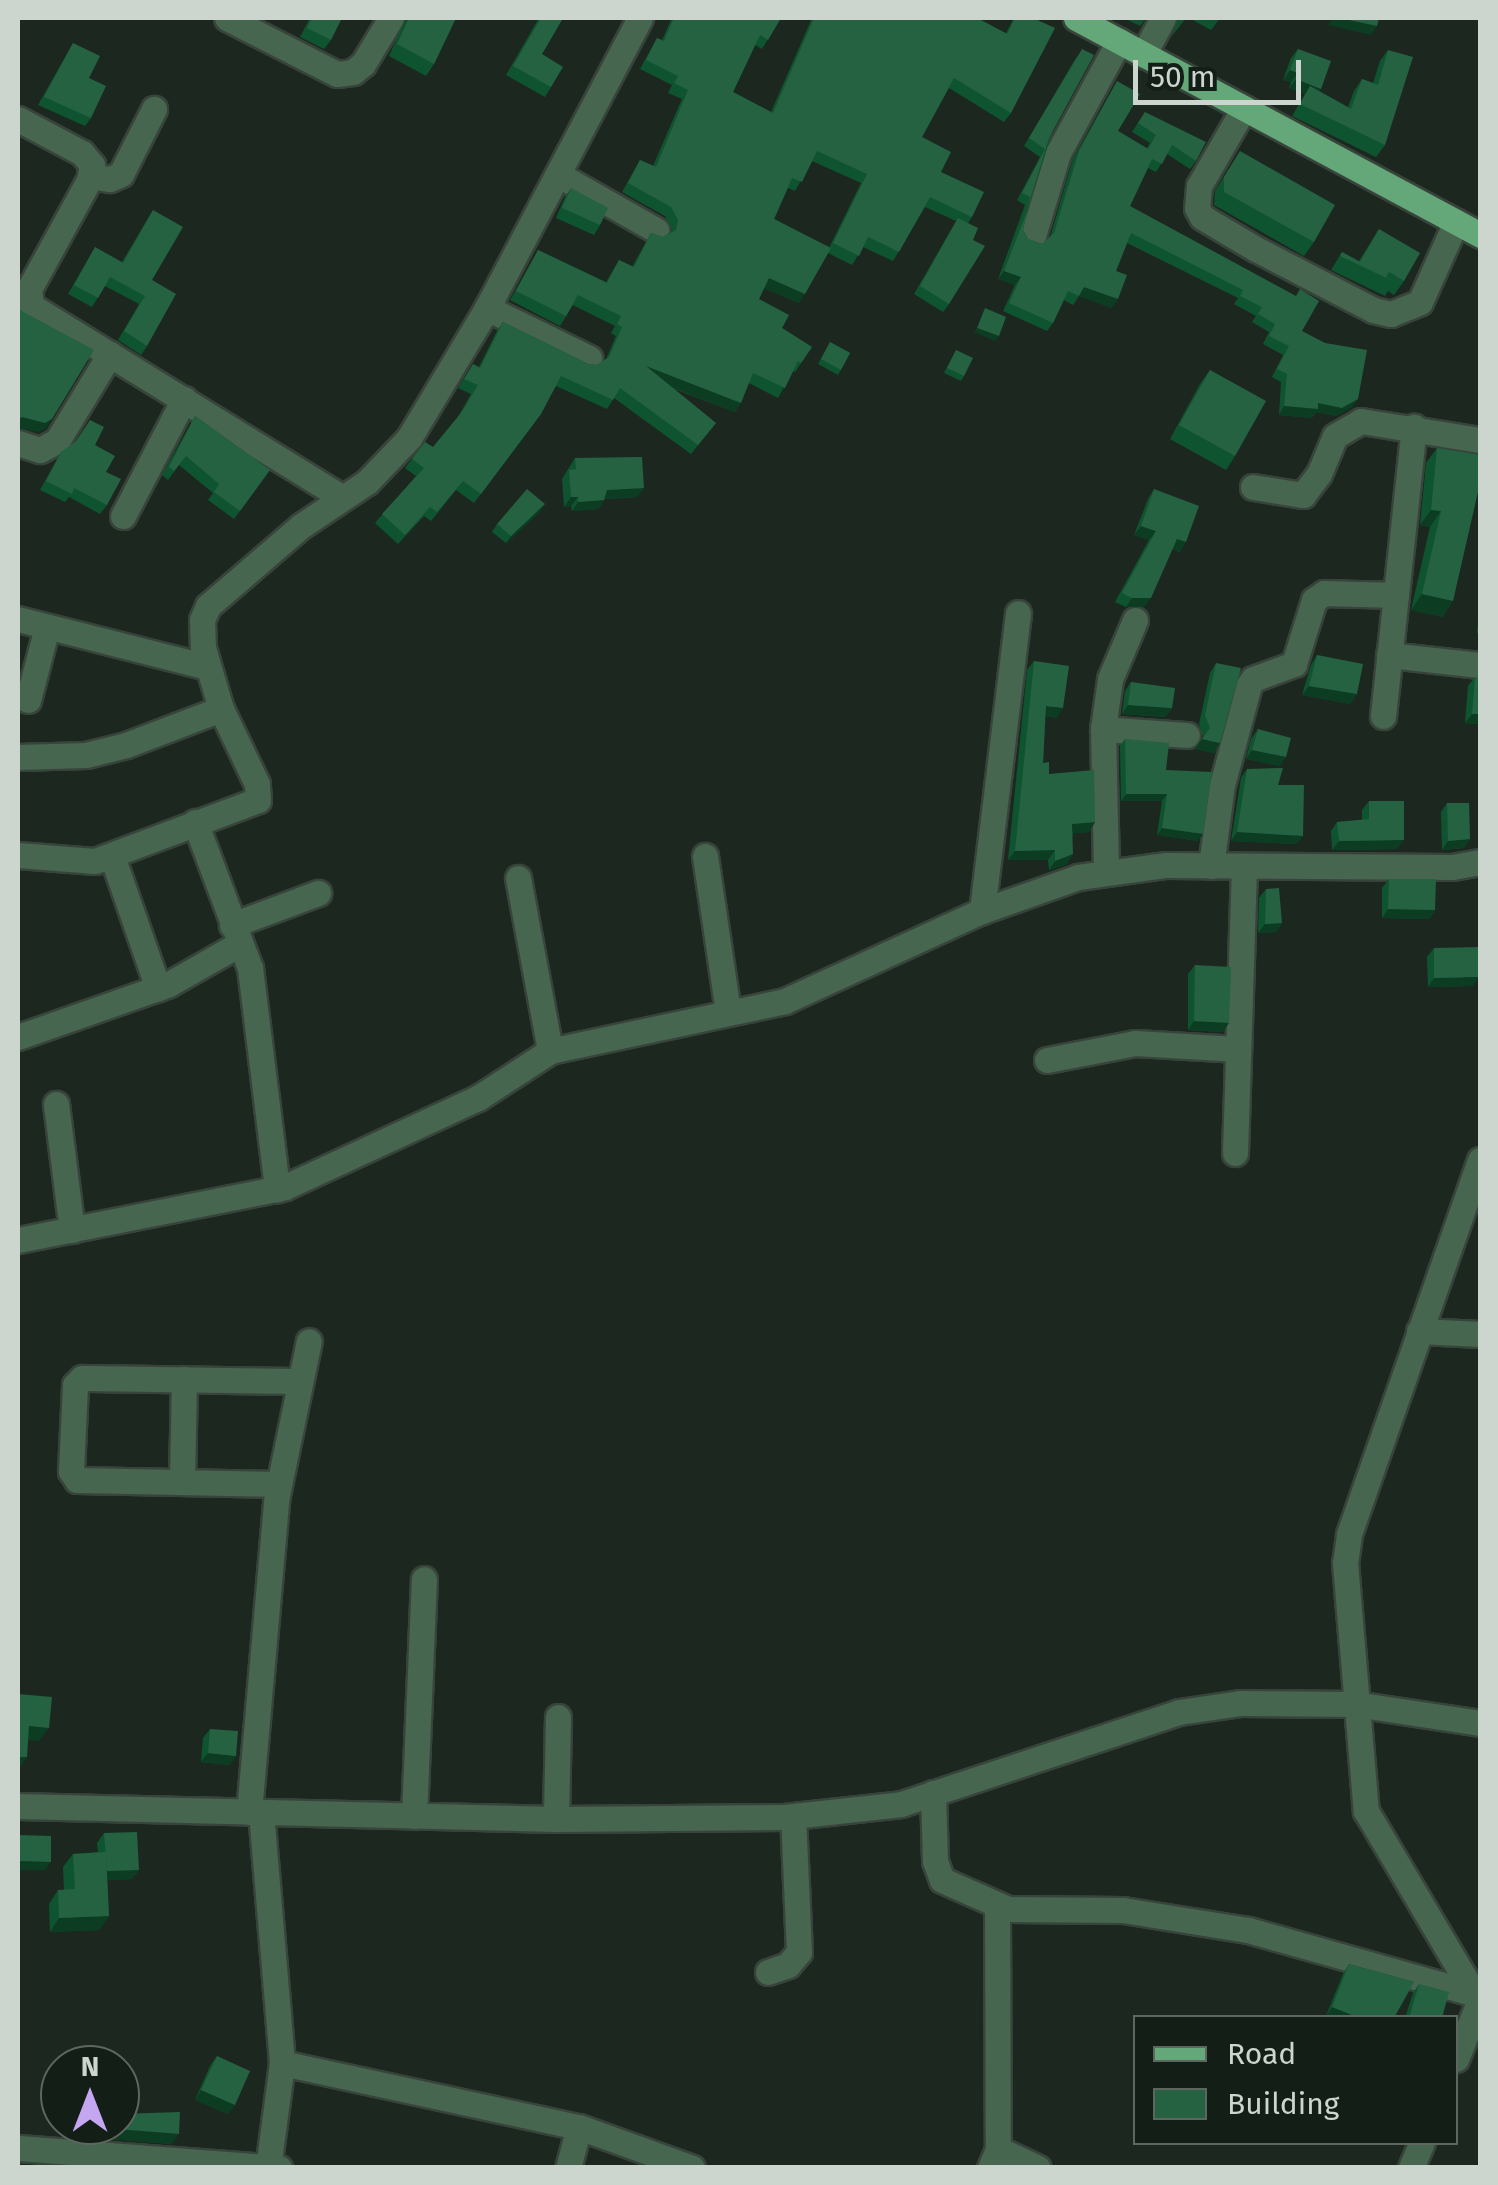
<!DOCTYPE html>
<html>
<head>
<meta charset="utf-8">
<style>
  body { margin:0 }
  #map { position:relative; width:1498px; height:2185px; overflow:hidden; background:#1c281f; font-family:"Fira Sans",sans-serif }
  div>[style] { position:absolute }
  .roads { filter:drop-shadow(2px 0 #38443b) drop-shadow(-2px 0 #38443b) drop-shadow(0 2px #38443b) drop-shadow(0 -2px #38443b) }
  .minor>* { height:25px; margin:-12.5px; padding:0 12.5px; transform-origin:12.5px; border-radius:12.5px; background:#46664f }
  .major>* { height:25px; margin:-12.5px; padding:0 12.5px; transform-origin:12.5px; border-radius:12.5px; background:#64a779 }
  .wall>* { inset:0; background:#0f5430 }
  .shaded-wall>* { inset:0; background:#0c3c22 }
  .building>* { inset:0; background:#246241 }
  span { translate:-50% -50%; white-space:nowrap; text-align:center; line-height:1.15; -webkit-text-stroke:10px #121e16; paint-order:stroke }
  .frame { position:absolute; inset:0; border:20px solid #cdd5cf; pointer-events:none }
  .legend { position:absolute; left:1133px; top:2015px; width:325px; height:130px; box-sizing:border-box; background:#121e16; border:2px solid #5d6760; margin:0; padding:12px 18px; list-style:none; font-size:30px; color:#cdd5cf }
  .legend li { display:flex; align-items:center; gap:20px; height:50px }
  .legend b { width:50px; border:2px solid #5d6760 }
  .north { position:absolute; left:40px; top:2045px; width:100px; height:100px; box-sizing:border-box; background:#121e16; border:2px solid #5d6760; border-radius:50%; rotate:0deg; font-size:28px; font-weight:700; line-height:40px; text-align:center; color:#cdd5cf }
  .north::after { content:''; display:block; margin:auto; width:35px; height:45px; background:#c5a6f0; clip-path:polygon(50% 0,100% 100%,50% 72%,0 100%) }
  .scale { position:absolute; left:1133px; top:60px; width:168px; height:45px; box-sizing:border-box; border:5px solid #cdd5cf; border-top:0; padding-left:12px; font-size:30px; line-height:35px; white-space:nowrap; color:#cdd5cf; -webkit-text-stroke:8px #121e16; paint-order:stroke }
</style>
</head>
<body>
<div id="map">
  <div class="roads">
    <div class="minor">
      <div style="left:227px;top:18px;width:123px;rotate:27deg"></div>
      <div style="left:337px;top:74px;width:16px;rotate:-7deg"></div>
      <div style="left:353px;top:72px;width:13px;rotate:-39deg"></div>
      <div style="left:363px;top:64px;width:54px;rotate:-58.7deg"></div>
      <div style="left:1143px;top:55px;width:42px;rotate:-61.6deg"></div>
      <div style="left:1244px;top:108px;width:90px;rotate:120deg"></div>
      <div style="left:1199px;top:186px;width:22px;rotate:95deg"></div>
      <div style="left:1197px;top:208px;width:10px;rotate:61deg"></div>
      <div style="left:1202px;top:217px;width:63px;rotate:30.7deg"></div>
      <div style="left:1256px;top:249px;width:132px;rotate:27.5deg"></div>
      <div style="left:1373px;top:310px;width:18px;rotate:13deg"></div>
      <div style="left:1391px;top:314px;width:31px;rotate:-22deg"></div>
      <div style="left:1420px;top:302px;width:88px;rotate:-65.8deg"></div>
      <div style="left:18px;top:119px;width:72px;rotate:28deg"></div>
      <div style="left:82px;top:153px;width:16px;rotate:50deg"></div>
      <div style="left:92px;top:165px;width:15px;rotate:101deg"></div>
      <div style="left:89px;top:180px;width:124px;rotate:118.8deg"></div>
      <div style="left:29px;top:289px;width:17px;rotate:83deg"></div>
      <div style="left:31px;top:306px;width:366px;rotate:31.6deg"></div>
      <div style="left:559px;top:175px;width:112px;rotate:29.6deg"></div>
      <div style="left:90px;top:176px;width:20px;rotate:9deg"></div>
      <div style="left:110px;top:179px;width:12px;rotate:-24deg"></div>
      <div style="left:121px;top:174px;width:73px;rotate:-63.1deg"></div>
      <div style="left:1033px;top:236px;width:87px;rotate:-73.2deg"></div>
      <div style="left:1058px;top:153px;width:128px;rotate:-61.4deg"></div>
      <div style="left:487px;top:308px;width:114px;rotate:26.1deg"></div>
      <div style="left:18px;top:443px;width:23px;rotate:18deg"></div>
      <div style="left:40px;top:450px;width:19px;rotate:-28deg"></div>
      <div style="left:57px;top:441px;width:102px;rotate:-58.7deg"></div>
      <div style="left:1253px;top:487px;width:51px;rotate:9.1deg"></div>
      <div style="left:1303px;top:495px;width:26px;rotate:-53deg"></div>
      <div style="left:1319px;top:474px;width:41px;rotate:-67.2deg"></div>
      <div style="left:1335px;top:436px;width:30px;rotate:-30deg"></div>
      <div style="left:1361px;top:421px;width:121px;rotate:9.1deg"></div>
      <div style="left:123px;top:516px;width:132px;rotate:-62.5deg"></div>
      <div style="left:18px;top:619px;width:196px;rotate:14.2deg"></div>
      <div style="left:1389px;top:655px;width:92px;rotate:6.3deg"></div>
      <div style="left:28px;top:700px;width:75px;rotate:-75.4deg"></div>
      <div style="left:1383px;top:716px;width:291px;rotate:-83.9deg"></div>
      <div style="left:1103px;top:729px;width:84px;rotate:4.1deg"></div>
      <div style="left:18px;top:757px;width:68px;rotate:-1.7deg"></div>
      <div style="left:86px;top:755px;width:41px;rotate:-14deg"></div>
      <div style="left:126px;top:745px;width:102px;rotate:-20.8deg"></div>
      <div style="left:195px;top:822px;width:156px;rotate:69.4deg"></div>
      <div style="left:250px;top:968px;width:223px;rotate:83deg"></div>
      <div style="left:18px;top:855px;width:77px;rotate:4.5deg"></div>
      <div style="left:95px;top:861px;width:174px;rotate:-20.5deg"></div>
      <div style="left:258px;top:800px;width:16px;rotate:-94deg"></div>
      <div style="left:257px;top:784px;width:83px;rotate:-115.6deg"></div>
      <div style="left:221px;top:709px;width:64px;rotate:-106.4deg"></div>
      <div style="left:203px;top:648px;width:28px;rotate:-92deg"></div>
      <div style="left:202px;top:620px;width:15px;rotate:-67deg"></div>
      <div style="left:208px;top:606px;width:123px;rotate:-40.7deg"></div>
      <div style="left:301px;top:526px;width:79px;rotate:-33.7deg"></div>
      <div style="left:367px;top:482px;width:61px;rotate:-46.3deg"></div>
      <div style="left:409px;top:438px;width:152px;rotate:-59deg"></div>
      <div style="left:487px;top:308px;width:328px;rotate:-62.2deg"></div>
      <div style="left:112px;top:856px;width:140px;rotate:70.8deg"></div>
      <div style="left:705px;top:856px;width:158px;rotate:81.6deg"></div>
      <div style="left:1211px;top:866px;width:82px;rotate:-82.3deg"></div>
      <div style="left:1222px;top:785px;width:104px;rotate:-74.9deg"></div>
      <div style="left:1249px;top:685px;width:7px;rotate:-56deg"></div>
      <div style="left:1253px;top:679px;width:44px;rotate:-20.1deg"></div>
      <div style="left:1294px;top:664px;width:67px;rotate:-72.6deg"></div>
      <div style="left:1314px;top:600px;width:12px;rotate:-35deg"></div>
      <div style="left:1324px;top:593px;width:72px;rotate:1.6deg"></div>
      <div style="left:1106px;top:871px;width:142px;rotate:-91.2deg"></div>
      <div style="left:1103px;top:729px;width:50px;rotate:-82deg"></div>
      <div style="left:1110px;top:679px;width:64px;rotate:-67deg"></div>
      <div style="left:518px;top:878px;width:176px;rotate:79.5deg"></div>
      <div style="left:982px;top:911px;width:300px;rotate:-83.1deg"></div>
      <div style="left:232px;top:925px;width:92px;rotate:-20.4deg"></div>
      <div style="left:18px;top:1037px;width:160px;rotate:-19.3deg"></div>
      <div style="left:169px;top:984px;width:81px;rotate:-29.7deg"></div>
      <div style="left:1047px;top:1060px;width:90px;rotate:-10.9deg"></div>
      <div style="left:1135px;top:1043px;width:103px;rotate:3.3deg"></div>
      <div style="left:56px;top:1104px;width:127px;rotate:82.8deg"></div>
      <div style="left:1235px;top:1153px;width:287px;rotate:-88.2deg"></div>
      <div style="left:1480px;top:1160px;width:397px;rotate:109.3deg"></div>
      <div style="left:1349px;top:1535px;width:28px;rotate:98deg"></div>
      <div style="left:1345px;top:1563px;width:249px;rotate:85.2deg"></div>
      <div style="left:1366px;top:1811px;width:224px;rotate:59.4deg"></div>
      <div style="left:18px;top:1240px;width:272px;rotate:-11.2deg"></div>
      <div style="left:285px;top:1187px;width:213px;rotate:-24.8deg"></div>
      <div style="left:478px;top:1098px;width:86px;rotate:-33.1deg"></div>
      <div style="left:550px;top:1051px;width:240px;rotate:-12deg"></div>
      <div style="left:785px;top:1001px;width:217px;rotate:-24.6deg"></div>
      <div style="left:982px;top:911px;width:102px;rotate:-19.5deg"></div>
      <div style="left:1078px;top:877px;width:89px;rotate:-7.8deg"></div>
      <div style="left:1166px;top:865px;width:286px;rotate:0.4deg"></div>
      <div style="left:1452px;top:867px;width:28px;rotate:-10deg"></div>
      <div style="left:1419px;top:1331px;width:61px;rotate:2.8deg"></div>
      <div style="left:182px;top:1482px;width:103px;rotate:-88.9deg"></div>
      <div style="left:279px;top:1484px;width:202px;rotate:-178.9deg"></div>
      <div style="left:77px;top:1480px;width:11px;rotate:-124deg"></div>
      <div style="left:71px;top:1471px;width:86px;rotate:-87.3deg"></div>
      <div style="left:75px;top:1385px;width:10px;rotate:-45deg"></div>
      <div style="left:82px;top:1378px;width:217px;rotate:0.8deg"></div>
      <div style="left:933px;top:1793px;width:68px;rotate:88.3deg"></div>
      <div style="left:935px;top:1861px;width:20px;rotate:70deg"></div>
      <div style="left:942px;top:1880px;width:72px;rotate:23.7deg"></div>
      <div style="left:1008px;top:1909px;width:115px;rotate:0.5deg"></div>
      <div style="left:1123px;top:1910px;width:127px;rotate:9.1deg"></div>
      <div style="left:1248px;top:1930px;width:233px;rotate:15.7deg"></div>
      <div style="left:18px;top:1806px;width:538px;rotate:1.38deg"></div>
      <div style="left:556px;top:1819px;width:228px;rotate:-0.5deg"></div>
      <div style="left:784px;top:1817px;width:118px;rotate:-6.3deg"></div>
      <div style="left:901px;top:1804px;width:293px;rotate:-18.3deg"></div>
      <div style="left:1179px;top:1712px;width:63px;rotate:-8.3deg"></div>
      <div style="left:1241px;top:1703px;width:114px;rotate:0.5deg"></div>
      <div style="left:1355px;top:1704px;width:126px;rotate:8.6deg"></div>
      <div style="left:249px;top:1812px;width:318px;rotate:-85deg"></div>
      <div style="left:277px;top:1495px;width:157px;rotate:-78.3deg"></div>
      <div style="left:261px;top:1812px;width:252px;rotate:85.2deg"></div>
      <div style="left:282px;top:2063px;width:106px;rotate:97.6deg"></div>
      <div style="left:414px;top:1816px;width:237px;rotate:-87.6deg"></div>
      <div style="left:556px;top:1819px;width:102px;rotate:-88.9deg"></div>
      <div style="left:997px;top:1905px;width:244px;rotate:89.8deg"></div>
      <div style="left:768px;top:1972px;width:21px;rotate:-19deg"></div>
      <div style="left:788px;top:1965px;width:17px;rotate:-50deg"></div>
      <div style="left:799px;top:1952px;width:136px;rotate:-92.5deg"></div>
      <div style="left:1456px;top:2059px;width:61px;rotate:-68deg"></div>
      <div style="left:282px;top:2063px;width:304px;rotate:12.2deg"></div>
      <div style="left:579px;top:2127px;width:120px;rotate:19.9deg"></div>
      <div style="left:18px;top:2148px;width:262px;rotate:4.4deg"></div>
      <div style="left:568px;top:2168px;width:42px;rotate:-75deg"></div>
      <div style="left:990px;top:2168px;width:21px;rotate:-67deg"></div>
      <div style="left:998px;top:2149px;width:44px;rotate:25.4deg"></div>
      <div style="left:1411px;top:2168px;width:28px;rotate:-67deg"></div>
    </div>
    <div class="major">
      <div style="left:1076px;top:18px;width:459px;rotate:28.2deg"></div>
    </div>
  </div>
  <div class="wall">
    <div style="clip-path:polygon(310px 18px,335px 18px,331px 40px,324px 49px,300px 37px)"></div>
    <div style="clip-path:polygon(406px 18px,456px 18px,434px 64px,426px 76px,389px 56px)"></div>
    <div style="clip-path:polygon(539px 18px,563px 18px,542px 54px,551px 87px,545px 97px,506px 75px)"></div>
    <div style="clip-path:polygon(evenodd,672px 18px,781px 18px,762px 49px,755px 45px,733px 92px,771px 112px,812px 18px,977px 18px,1006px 33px,1014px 18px,1033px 18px,1011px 113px,1004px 122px,949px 88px,922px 137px,941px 172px,972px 217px,968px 223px,973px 240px,949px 304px,943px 312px,914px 294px,956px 221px,925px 207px,893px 261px,863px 247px,852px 265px,828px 253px,799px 303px,764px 288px,759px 299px,782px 328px,812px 347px,795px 372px,793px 371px,778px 398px,749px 383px,735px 412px,674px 389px,716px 423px,691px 454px,614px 398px,607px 409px,556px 386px,534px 423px,474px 503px,456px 490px,431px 521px,424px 516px,398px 544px,375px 523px,416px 476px,405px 468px,421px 447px,433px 447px,458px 417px,471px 394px,458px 388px,473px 364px,479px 367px,497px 331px,503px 322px,588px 364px,597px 365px,606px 359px,616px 336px,611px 333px,615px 326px,573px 305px,560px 326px,510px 300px,538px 250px,606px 282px,619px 260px,632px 267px,651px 233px,663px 237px,671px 232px,672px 229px,665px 216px,622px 192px,640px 160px,653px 166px,682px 99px,668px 93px,672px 85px,640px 69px,657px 38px,662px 40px,672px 18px,812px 161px,861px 183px,829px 248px,774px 219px,788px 188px,795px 191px,812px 161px)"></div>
    <div style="clip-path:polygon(1124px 18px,1146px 18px,1140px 26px)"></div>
    <div style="clip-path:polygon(1179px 18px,1186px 18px,1172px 36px)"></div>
    <div style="clip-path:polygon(1189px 18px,1220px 18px,1211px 30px)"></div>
    <div style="clip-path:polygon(73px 43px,89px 78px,91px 118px,85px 126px,38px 105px)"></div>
    <div style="clip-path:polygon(1298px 49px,1319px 91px,1348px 107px,1354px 91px,1362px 79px,1373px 83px,1380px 61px,1388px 50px,1385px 145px,1376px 157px,1292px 116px,1305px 94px,1289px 88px,1291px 82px,1283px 80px,1291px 58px)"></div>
    <div style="clip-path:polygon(1077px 56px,1027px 210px,1023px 230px,1028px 239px,1042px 244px,1050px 237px,1073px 159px,1117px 81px,1118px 131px,1147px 148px,1150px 143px,1132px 132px,1145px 112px,1196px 161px,1190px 169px,1167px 154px,1156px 172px,1148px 168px,1130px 206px,1302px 331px,1352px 407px,1336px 416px,1316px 412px,1312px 418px,1279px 415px,1281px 382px,1272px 377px,1283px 355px,1263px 344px,1269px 332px,1252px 322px,1256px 316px,1234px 304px,1238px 298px,1127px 243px,1116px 271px,1112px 308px,1079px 296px,1073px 305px,1064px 300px,1053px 323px,1047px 331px,1003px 311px,1015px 285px,998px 279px,1025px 205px,1017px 200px,1040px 157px,1024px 146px)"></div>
    <div style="clip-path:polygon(1240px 151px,1314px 242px,1304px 256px,1214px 205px,1215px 191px)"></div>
    <div style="clip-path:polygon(571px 188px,600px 225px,594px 235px,556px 218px,565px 197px)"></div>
    <div style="clip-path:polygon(153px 210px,152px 280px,147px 346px,141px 355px,118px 340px,139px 304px,105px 286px,92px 307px,68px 294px,95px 247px,122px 262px)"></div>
    <div style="clip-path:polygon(1379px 229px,1404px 281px,1394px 295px,1388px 291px,1385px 296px,1331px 270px,1342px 252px,1359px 261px)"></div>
    <div style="clip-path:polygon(830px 342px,850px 353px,838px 375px,818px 364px)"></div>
    <div style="clip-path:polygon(956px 350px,964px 376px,961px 381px,944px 373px)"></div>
    <div style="clip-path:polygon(1210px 370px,1235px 456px,1226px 470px,1170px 439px,1200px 384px)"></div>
    <div style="clip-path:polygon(195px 416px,270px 470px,234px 519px,208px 500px,213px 493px,179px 465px,168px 480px,162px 475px)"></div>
    <div style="clip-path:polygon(1437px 448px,1479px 455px,1480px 453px,1480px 483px,1443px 617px,1411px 610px,1430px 527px,1420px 525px,1426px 463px)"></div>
    <div style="clip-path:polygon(61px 452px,106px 472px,107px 505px,100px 514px,69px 497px,65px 502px,40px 490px)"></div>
    <div style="clip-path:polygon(575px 458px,644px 488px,637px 497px,605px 499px,598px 509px,572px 511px,571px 506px,564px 507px,562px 479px)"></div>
    <div style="clip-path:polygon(1154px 489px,1180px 552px,1172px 549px,1144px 607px,1126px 607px,1115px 602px,1149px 540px,1134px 535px,1148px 499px)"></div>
    <div style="clip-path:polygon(540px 512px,506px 543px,492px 532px,497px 524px)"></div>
    <div style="clip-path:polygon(1480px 603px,1480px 633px,1477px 633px)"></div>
    <div style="clip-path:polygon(1317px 655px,1357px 694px,1350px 704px,1302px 695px,1311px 665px)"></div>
    <div style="clip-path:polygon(1034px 661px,1057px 718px,1045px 716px,1043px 763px,1049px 774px,1095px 822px,1089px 832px,1073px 833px,1067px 864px,1049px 870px,1048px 860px,1008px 860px,1027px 670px)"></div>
    <div style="clip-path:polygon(1216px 663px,1220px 743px,1214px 753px,1195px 749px,1203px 737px,1199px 724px,1210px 673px)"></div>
    <div style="clip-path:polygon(1475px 677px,1480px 724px,1465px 723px,1468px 686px)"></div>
    <div style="clip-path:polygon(1131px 682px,1172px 708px,1165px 717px,1122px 714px,1125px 691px)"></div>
    <div style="clip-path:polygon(1258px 729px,1280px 766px,1246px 759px,1251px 739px)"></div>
    <div style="clip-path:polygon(1125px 739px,1166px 770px,1198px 841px,1157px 835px,1162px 801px,1121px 801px,1120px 746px)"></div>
    <div style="clip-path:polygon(1247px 769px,1278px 785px,1297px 844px,1231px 841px,1241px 778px)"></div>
    <div style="clip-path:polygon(1369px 801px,1397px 849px,1332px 850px,1331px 831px,1337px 822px,1362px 820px,1362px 810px)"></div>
    <div style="clip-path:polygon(1447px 803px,1470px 839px,1464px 848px,1442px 850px,1441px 812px)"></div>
    <div style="clip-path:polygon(1389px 879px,1435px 910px,1429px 919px,1382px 918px,1382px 888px)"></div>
    <div style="clip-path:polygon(1266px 889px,1282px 923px,1276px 932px,1258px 933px,1259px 898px)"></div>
    <div style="clip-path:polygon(1434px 948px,1473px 986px,1428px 987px,1427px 957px)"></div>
    <div style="clip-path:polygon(1195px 965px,1223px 1032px,1188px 1030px,1188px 974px)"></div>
    <div style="clip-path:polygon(210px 1729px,236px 1756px,229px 1765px,201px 1762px,203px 1738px)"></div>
    <div style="clip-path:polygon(104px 1833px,139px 1870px,132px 1879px,107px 1880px,109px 1916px,99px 1930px,50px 1932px,49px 1904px,58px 1890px,64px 1890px,63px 1867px,73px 1854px,98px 1852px,97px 1843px)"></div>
    <div style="clip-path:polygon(1349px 1964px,1414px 1982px,1326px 2016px,1343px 1974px)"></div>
    <div style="clip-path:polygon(1419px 1984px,1442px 2018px,1405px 2018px,1413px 1993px)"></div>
    <div style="clip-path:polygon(217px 2056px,235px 2105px,228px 2114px,195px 2100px,210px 2066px)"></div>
    <div style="clip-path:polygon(110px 2125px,120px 2125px,172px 2144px,109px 2139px)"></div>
  </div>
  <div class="shaded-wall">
    <div style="clip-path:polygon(1333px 18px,1339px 18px,1377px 26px,1371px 35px,1328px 25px)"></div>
    <div style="clip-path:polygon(1290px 70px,1298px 73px,1291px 82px,1283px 80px)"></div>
    <div style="clip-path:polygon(1296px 79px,1321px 89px,1315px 98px,1310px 86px,1305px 94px,1289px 88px)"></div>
    <div style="clip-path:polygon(1004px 271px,1021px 277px,1015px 285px,998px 279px)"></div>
    <div style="clip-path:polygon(769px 278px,805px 294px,799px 303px,762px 288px)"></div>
    <div style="clip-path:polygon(1084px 287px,1118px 299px,1112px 308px,1078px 296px)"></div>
    <div style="clip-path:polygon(977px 328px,999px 336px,995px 341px,974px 332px)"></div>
    <div style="clip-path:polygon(646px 366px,741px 403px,735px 412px,640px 375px)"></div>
    <div style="clip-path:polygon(1358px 399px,1352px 407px,1336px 416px,1316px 412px,1312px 418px,1279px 415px,1284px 406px)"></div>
    <div style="clip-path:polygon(22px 417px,52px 419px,45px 429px,38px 432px,18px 428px,18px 420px)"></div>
    <div style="clip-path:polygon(644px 488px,637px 497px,600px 499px,607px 490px)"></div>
    <div style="clip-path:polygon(571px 497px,578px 497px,571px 506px,564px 507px)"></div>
    <div style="clip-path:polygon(604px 500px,598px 509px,572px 511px,578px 502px)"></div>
    <div style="clip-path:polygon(545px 504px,540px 512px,506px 543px,511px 536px)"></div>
    <div style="clip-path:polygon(1431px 510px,1441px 511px,1430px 527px,1420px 525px)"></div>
    <div style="clip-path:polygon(1141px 526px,1156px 531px,1149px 540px,1134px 535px)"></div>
    <div style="clip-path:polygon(1177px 539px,1186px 542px,1180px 552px,1170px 548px)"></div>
    <div style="clip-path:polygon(1422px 594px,1453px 601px,1443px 617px,1411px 610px)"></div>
    <div style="clip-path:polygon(1132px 598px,1151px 598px,1144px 607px,1126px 607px)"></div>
    <div style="clip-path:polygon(1309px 686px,1357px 694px,1350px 704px,1302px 695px)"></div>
    <div style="clip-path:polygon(1128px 705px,1172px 708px,1165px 717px,1122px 714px)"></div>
    <div style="clip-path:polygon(1046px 706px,1063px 708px,1057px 718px,1040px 715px)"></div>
    <div style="clip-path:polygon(1472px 714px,1480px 714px,1480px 724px,1465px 723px)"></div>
    <div style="clip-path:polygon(1202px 739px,1220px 743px,1214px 753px,1195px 749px)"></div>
    <div style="clip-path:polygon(1252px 750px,1286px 757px,1280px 766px,1246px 759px)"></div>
    <div style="clip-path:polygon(1126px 794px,1167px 794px,1162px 801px,1121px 801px)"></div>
    <div style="clip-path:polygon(1095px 822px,1089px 832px,1066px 834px,1072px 824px)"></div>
    <div style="clip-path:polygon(1162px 828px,1203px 834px,1198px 841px,1157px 835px)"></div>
    <div style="clip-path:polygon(1237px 832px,1303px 836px,1297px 844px,1231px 841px)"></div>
    <div style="clip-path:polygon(1470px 839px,1464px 848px,1442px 850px,1448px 841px)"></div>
    <div style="clip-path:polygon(1404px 840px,1397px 849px,1332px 850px,1339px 841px)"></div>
    <div style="clip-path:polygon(1055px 850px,1048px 860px,1008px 860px,1015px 851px)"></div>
    <div style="clip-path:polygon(1073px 854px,1067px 864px,1049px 870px,1055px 861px)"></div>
    <div style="clip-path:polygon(1388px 909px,1435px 910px,1429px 919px,1382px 918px)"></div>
    <div style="clip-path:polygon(1282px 923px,1276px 932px,1258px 933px,1265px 924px)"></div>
    <div style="clip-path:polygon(1479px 977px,1473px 986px,1428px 987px,1434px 978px)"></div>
    <div style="clip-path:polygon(1194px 1021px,1229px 1023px,1223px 1032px,1188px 1030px)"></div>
    <div style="clip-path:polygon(29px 1726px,49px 1728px,39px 1741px,20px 1740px)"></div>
    <div style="clip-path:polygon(208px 1753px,236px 1756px,229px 1765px,201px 1762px)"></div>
    <div style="clip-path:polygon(18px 1757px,27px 1757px,18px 1770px)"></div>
    <div style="clip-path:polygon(18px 1861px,51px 1862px,45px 1870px,18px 1870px)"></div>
    <div style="clip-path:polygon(139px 1870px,132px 1879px,99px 1881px,105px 1871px)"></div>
    <div style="clip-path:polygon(109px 1916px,99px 1930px,50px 1932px,59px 1918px)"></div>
    <div style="clip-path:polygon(1332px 2007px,1359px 2018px,1326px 2016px)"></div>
    <div style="clip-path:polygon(201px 2090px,235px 2105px,228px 2114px,195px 2100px)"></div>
    <div style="clip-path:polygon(116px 2129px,179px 2134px,172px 2144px,109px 2139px)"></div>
  </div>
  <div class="building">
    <div style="clip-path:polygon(312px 18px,335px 18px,341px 20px,331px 40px,307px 28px)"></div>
    <div style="clip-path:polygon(409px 18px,456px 18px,434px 64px,397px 44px)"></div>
    <div style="clip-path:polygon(541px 18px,563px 18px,542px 54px,563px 67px,551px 87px,513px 66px)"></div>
    <div style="clip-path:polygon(674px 18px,781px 18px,768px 40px,760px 35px,733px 92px,773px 113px,814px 18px,977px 18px,1007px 34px,1015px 18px,1033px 18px,1055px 28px,1011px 113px,954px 78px,922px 137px,951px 152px,941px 172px,984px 192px,972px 217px,930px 197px,899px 252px,868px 237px,859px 256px,833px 243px,867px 174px,817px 151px,802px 182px,792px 178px,774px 219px,831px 248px,805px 294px,769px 278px,759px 299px,789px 315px,782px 328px,812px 347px,801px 363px,798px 361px,785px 388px,753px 373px,741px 403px,646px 366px,716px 423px,698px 445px,620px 388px,613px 400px,561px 376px,541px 414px,481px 494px,463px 481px,437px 512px,430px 507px,405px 535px,382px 514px,424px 468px,412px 459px,421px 447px,425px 442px,433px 447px,461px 413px,478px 385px,464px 379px,473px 364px,480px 368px,503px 322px,588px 364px,597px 365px,609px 357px,622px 327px,617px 324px,621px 316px,578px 295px,566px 316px,516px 291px,538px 250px,607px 283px,619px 260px,634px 267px,651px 233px,663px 237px,676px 230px,678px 220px,671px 207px,628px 183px,640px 160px,656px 167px,688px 90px,674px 83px,678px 76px,646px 60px,657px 38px,664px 41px)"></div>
    <div style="clip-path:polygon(1339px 18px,1379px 18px,1377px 26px)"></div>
    <div style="clip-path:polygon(73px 43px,100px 56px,89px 78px,106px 86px,91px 118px,44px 97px)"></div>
    <div style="clip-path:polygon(1082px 49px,1094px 55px,1049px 138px,1027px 210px,1030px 197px,1022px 193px,1045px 149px,1029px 138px)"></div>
    <div style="clip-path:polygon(1298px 49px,1331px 61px,1321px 89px,1296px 79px,1298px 73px,1290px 70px)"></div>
    <div style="clip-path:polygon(1388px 50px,1413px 57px,1385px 145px,1300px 104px,1310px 86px,1351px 109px,1362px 79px,1378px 85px)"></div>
    <div style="clip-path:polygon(1117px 81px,1140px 94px,1118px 131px,1148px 149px,1156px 135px,1138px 123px,1145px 112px,1206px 142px,1196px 161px,1172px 145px,1162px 164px,1152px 159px,1130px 206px,1296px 296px,1300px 289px,1319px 301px,1302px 331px,1325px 343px,1367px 350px,1358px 399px,1342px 408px,1318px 403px,1318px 409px,1284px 406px,1287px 374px,1277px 369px,1289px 346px,1269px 336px,1275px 324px,1258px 314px,1262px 307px,1240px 296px,1243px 290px,1131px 233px,1116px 271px,1127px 275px,1118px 299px,1084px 287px,1079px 296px,1068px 291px,1053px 323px,1009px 303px,1021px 277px,1004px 271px,1028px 209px,1023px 230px,1028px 239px,1042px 244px,1054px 233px,1079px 151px)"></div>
    <div style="clip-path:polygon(1240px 151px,1335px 205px,1314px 242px,1224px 192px,1224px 177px)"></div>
    <div style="clip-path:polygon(571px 188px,608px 208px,600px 225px,562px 208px)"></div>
    <div style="clip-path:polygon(153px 210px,183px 227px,152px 280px,176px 294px,147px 346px,124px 331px,145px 296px,110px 277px,98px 298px,74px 285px,95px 247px,123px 263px)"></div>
    <div style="clip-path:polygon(958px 218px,978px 228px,973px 240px,985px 246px,949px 304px,920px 286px)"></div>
    <div style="clip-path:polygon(1379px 229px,1420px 253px,1404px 281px,1389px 272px,1386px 277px,1395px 282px,1340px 256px,1342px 252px,1360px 262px)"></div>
    <div style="clip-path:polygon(985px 308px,1006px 317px,999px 336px,977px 328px)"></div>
    <div style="clip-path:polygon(18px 309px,94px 350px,52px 419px,45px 423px,22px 417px,18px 420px)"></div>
    <div style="clip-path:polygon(830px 342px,850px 353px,841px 370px,821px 359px)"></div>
    <div style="clip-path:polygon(956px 350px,973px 358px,964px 376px,947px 368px)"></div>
    <div style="clip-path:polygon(1210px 370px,1266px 401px,1235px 456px,1179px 425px)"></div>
    <div style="clip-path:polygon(195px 416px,270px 470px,240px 511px,214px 492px,219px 484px,186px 456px,174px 471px,169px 467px)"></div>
    <div style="clip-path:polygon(90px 420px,104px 427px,95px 445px,115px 456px,106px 472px,121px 479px,107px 505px,74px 488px,72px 494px,46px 481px,61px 452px,76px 441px)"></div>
    <div style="clip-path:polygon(1437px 448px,1480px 455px,1480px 483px,1453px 601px,1422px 594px,1441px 511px,1431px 510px)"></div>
    <div style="clip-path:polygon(642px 457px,644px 488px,607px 490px,604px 500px,578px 502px,578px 497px,571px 497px,569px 470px,576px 469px,575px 458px)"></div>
    <div style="clip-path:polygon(527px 489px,545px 504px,511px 536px,497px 524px)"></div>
    <div style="clip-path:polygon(1154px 489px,1199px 506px,1186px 542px,1177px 539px,1151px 598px,1132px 598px,1122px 593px,1156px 531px,1141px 526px)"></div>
    <div style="clip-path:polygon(1317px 655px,1363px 664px,1357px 694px,1309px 686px)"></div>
    <div style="clip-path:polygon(1034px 661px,1069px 666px,1063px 708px,1046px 706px,1043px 763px,1049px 762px,1049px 774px,1094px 770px,1095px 822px,1072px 824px,1073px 854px,1055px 861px,1055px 850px,1015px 851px)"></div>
    <div style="clip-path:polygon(1216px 663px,1241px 668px,1220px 743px,1202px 739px,1210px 728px,1205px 715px)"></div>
    <div style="clip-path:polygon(1475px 677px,1480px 678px,1480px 714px,1472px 714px)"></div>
    <div style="clip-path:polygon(1131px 682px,1175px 688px,1172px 708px,1128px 705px)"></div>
    <div style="clip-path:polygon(1258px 729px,1291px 738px,1286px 757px,1252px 750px)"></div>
    <div style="clip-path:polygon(1125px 739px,1169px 743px,1166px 770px,1212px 772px,1203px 834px,1162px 828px,1167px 794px,1126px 794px)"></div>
    <div style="clip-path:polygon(1283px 768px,1278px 785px,1304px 785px,1303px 836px,1237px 832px,1247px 769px)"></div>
    <div style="clip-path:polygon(1369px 801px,1404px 801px,1404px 840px,1339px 841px,1337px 822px,1369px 819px)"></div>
    <div style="clip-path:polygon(1447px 803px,1469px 803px,1470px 839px,1448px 841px)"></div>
    <div style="clip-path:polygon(1389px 879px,1436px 879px,1435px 910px,1388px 909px)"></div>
    <div style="clip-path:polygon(1279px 888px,1282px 923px,1265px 924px,1266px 889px)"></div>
    <div style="clip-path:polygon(1479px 947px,1479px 977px,1434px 978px,1434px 948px)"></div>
    <div style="clip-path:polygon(1195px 965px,1231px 967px,1229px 1023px,1194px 1021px)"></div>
    <div style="clip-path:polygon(18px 1694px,52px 1697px,49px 1728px,29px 1726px,27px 1757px,18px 1757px)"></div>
    <div style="clip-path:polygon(210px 1729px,238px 1731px,236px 1756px,208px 1753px)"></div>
    <div style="clip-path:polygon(137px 1832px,139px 1870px,107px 1871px,104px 1833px)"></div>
    <div style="clip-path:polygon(18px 1835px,51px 1836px,51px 1862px,18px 1861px)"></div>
    <div style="clip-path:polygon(106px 1852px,109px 1916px,59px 1918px,58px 1890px,75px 1889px,73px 1854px)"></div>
    <div style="clip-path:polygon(1349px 1964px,1414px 1982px,1394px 2018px,1359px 2018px,1332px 2007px)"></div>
    <div style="clip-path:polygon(1419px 1984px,1449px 1992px,1442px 2018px,1409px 2018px)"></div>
    <div style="clip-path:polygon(217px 2056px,250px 2071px,235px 2105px,201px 2090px)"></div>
    <div style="clip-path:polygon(180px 2112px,179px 2134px,116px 2129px,116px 2125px,120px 2125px,120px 2114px)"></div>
  </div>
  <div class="frame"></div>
  <ul class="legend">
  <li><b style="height:12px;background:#64a779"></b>Road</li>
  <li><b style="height:28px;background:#246241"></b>Building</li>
  </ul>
  <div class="north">N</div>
  <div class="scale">50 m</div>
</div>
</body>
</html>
